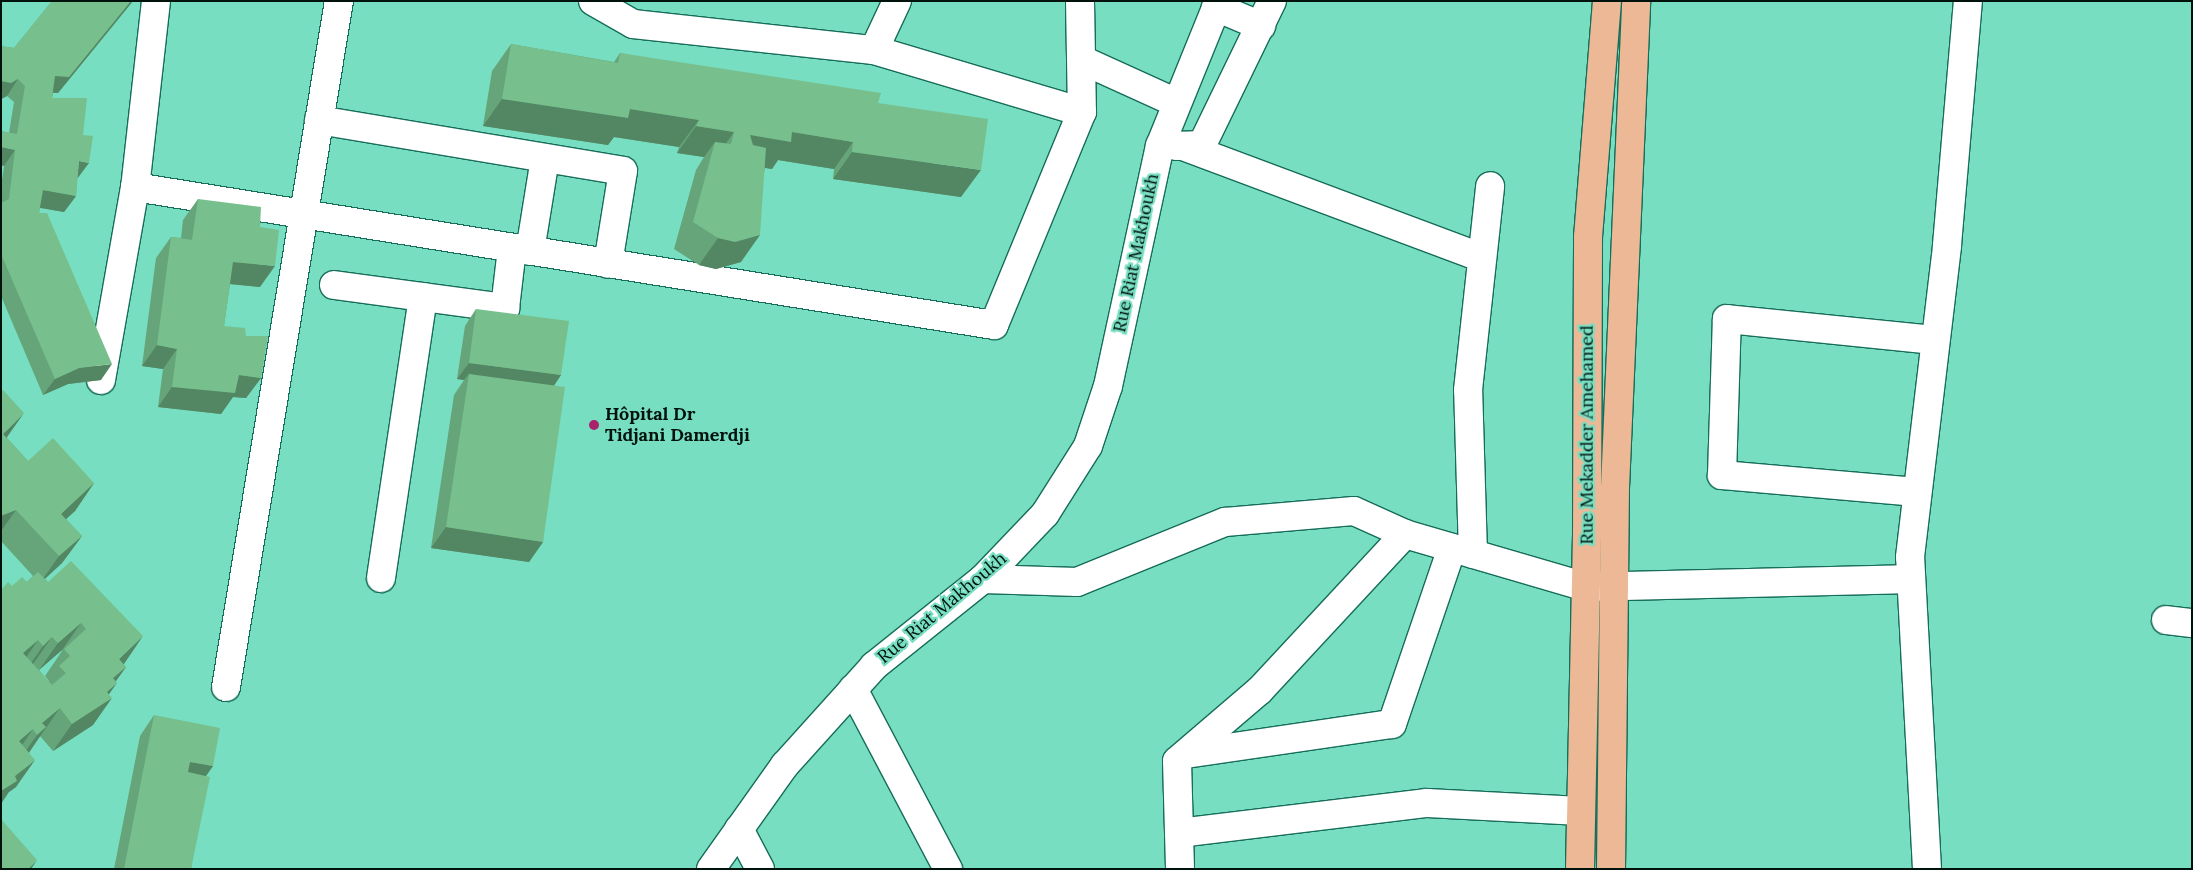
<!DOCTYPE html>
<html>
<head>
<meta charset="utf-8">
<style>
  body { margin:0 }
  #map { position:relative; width:2193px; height:870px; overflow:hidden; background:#77dec1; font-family:Lora,serif }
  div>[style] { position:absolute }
  .roads { filter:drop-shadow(1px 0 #166d59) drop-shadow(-1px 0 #166d59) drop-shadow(0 1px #166d59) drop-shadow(0 -1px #166d59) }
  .minor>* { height:28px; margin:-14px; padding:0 14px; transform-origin:14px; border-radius:14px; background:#fff }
  .major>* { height:28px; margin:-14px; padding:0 14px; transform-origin:14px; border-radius:14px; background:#ecb895 }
  .wall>* { inset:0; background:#66a57a }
  .shaded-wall>* { inset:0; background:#538663 }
  .building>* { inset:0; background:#77c08e }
  .dots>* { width:14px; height:14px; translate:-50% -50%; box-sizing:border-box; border:2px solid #77dec1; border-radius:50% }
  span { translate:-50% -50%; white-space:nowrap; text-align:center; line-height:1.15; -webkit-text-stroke:4.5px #77dec1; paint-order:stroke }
  .street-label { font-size:18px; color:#00120c }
  .poi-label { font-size:18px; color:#00120c; font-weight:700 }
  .left { translate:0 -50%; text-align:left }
  .frame { position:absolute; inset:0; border:2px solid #00120c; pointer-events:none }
</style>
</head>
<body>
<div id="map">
  <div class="roads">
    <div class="minor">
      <div style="left:156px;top:1px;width:187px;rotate:96.4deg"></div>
      <div style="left:135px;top:187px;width:870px;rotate:9.13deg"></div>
      <div style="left:994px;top:325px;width:230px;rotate:-67.6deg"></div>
      <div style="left:1082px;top:112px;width:217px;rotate:-163.4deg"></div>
      <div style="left:874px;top:50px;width:54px;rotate:-64.9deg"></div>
      <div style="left:593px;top:1px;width:46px;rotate:29.9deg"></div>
      <div style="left:633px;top:24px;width:242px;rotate:6.2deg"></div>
      <div style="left:1080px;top:1px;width:111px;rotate:89deg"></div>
      <div style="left:1216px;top:7px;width:49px;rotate:22.9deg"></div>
      <div style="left:1082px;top:60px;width:104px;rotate:24.4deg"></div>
      <div style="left:319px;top:120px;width:308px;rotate:9.5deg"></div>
      <div style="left:623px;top:171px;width:94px;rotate:99.2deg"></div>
      <div style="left:1176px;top:146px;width:26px;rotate:-2deg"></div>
      <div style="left:1202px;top:145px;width:160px;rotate:-64.1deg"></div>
      <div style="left:1183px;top:146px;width:319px;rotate:20.5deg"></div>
      <div style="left:530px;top:251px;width:94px;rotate:-80.8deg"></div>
      <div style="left:334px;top:285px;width:173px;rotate:7.7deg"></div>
      <div style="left:505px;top:308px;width:60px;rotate:-83.3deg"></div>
      <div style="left:101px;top:380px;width:196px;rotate:-80deg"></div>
      <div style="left:1917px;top:492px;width:196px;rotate:-175deg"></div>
      <div style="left:1722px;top:475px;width:156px;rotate:-88.2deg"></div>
      <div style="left:1727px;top:319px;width:209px;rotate:5.8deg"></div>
      <div style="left:1405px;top:534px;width:189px;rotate:16.3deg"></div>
      <div style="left:1586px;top:587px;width:325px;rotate:-1.4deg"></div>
      <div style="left:1473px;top:554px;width:164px;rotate:-91.7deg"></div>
      <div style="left:1468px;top:390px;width:205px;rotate:-83.8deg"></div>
      <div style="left:381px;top:578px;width:284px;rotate:-81.5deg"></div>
      <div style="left:983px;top:579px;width:94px;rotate:1.8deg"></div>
      <div style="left:1077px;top:582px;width:160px;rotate:-22.1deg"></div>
      <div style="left:1225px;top:522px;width:129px;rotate:-4.9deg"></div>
      <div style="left:1354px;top:511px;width:56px;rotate:24.3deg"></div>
      <div style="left:1405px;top:534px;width:213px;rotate:132.9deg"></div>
      <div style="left:1260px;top:690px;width:109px;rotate:139.5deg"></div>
      <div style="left:1177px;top:761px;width:108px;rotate:88.4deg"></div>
      <div style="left:2166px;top:620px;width:26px;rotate:7deg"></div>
      <div style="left:226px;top:687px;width:695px;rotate:-80.65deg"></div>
      <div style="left:853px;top:689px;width:204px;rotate:62.2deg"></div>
      <div style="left:1186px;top:754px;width:208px;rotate:-8.3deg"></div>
      <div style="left:1392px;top:724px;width:186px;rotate:-71.2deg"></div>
      <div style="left:739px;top:829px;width:45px;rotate:62.3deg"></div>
      <div style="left:1179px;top:833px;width:250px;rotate:-6.9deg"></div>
      <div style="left:1427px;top:803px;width:154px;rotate:3deg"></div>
      <div style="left:711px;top:869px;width:128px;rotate:-54.6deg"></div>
      <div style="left:785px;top:765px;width:133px;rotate:-48deg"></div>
      <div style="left:874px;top:666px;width:139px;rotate:-38.6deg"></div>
      <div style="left:983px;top:579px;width:90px;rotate:-46.4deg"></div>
      <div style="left:1045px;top:514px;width:80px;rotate:-57.7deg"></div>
      <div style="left:1088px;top:446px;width:63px;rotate:-71.6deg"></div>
      <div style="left:1108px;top:386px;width:246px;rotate:-77.8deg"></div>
      <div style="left:1160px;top:146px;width:157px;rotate:-67.9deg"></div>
      <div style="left:1927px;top:869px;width:312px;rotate:-93.1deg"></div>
      <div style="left:1910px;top:557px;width:314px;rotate:-83.2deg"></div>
      <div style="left:1947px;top:245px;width:245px;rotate:-85.1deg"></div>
    </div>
    <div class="major">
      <div style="left:1580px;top:869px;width:336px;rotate:-88.8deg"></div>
      <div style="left:1587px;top:533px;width:296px;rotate:-89.8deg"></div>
      <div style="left:1588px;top:237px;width:237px;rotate:-85.4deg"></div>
      <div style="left:1611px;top:869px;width:381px;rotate:-89.4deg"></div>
      <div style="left:1615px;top:488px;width:487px;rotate:-87.5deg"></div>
    </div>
  </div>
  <div class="wall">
    <div style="clip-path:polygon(52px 1px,133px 1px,58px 93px,53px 93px,52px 98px,77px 179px,76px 196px,64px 212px,40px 208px,39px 213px,101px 380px,68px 384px,43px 395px,1px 296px,1px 187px,4px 166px,1px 165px,1px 131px,9px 133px,14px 102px,7px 96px,1px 99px,1px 46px,14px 48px)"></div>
    <div style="clip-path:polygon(511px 44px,614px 62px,620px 53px,878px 103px,961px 197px,833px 179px,834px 169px,778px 160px,772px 169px,765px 168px,741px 262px,716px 269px,699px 265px,674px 249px,696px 170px,704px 157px,677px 153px,679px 147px,614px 137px,608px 145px,483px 126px,492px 71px)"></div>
    <div style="clip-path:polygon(198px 199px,260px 227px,260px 287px,230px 284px,224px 326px,246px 336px,261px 378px,246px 398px,233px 397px,221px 414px,158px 407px,163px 369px,142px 366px,156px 258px,171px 237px,181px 238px,183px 220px)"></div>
    <div style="clip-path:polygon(476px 309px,561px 375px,554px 386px,543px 542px,529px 562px,431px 548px,454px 395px,464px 380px,457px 379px,465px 326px)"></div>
    <div style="clip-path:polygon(evenodd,1px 392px,7px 438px,28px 461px,94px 483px,75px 511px,66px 519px,82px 536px,62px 563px,45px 579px,126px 667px,116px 681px,93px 725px,53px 751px,40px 736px,29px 753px,16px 787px,9px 792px,12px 586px,27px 582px,33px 576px,1px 541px,1px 392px,62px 650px,62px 651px,45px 676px,49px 681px,48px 681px,39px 670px,62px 650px)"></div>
    <div style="clip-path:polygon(154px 715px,213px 766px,206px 776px,191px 869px,114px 869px,140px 736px)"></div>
  </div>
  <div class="shaded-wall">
    <div style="clip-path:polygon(131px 1px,133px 1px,58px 93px,44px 92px,55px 76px)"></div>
    <div style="clip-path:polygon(18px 79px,7px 96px,1px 99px,1px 81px)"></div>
    <div style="clip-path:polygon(502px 99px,630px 109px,699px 120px,679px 147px,614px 137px,608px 145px,483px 126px)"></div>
    <div style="clip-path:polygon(696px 126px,734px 132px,715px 159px,715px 142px,704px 157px,677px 153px)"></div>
    <div style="clip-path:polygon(792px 132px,853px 142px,834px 169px,778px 160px,772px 169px,731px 162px,750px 135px)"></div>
    <div style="clip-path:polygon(1px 147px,15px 150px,4px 166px,1px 165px)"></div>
    <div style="clip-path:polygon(852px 152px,981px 170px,961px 197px,833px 179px)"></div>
    <div style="clip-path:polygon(79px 161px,89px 163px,77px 179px)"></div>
    <div style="clip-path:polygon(43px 190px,76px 196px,64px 212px,31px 206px)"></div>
    <div style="clip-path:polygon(760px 235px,741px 262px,716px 269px,699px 265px,718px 238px)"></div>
    <div style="clip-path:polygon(233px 262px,275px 266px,260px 287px,219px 283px)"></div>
    <div style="clip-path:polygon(157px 345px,177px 349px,163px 369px,142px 366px)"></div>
    <div style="clip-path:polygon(469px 363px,561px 375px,550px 391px,469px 374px,464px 380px,457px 379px)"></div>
    <div style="clip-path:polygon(112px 364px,101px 380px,68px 384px,43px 395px,55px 379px,79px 368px)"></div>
    <div style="clip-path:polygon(239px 375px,261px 378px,246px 398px,233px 397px,221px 414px,158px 407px,172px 387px)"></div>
    <div style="clip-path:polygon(24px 413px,5px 440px,3px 434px)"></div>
    <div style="clip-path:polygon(94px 483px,75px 511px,44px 539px,61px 514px)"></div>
    <div style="clip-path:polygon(16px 510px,1px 531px,1px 518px,3px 515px)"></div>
    <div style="clip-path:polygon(446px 527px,543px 542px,529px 562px,431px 548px)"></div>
    <div style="clip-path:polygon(82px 536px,62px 563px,40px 583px,59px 556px)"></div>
    <div style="clip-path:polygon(81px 623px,62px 650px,39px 670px,58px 643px)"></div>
    <div style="clip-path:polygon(143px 636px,124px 664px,100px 687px,119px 659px)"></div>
    <div style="clip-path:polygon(52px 637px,33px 664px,24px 673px,43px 646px)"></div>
    <div style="clip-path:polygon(38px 640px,19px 668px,23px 653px)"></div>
    <div style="clip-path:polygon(126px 667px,110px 689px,117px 683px,102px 704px,112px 698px,93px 725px,53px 751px,72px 724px,113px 678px)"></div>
    <div style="clip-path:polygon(60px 708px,27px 755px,18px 762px,37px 735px,42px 723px)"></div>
    <div style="clip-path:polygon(33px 729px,14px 757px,19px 741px)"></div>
    <div style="clip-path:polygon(35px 760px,16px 787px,9px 792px,1px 804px,1px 791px,15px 776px)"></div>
    <div style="clip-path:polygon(190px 762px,213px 766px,198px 787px,175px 782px)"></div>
    <div style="clip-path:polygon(37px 860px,31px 869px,28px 869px)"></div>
  </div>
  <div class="building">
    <div style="clip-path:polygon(52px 1px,131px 1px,69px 77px,55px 76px,52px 98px,87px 98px,83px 135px,93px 136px,89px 163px,79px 161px,76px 196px,43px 190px,39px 213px,47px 213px,112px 364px,79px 368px,55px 379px,1px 254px,1px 203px,9px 199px,15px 150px,1px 147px,1px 131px,17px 134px,25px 86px,18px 79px,11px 83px,1px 81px,1px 46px,14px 48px)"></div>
    <div style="clip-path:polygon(511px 44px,618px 63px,620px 53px,881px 93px,878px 103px,988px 119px,981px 170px,852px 152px,853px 142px,792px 132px,791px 142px,750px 135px,753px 145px,766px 148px,760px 235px,735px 242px,718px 238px,693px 222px,715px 142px,731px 144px,734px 132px,696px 126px,699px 120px,630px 109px,628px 118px,502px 99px)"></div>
    <div style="clip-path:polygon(198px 199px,261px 207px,260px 227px,279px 230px,275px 266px,233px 262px,224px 326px,245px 328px,246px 336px,268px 336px,261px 378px,239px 375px,235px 393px,172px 387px,177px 349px,157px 345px,171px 237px,192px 240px)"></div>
    <div style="clip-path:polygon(476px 309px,569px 321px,561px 375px,469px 363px)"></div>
    <div style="clip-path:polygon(469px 374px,565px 387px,543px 542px,446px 527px)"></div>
    <div style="clip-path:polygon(3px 390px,24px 413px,3px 434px,28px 461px,53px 438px,94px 483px,61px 514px,82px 536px,59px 556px,16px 510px,3px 515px,1px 513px,1px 392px)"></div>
    <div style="clip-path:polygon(evenodd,71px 561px,143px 636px,119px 659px,126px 667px,113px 678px,117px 683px,107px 692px,112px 698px,72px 724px,60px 708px,42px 723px,46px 727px,37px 735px,33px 729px,19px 741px,35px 760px,15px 776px,17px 781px,1px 791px,1px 590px,8px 582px,12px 586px,22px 577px,27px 582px,38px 572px,48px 582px,71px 561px,81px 623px,86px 629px,64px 649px,70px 656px,59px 666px,66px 673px,52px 685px,23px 653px,38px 640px,43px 646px,52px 637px,58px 643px,81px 623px)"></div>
    <div style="clip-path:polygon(154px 715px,220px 728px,213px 766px,190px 762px,188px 772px,210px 777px,191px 869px,124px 869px)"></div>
    <div style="clip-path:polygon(1px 819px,37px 860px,28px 869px,1px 869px)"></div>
  </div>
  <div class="dots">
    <div style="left:594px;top:425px;background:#a9226a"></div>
  </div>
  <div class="street-label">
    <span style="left:1136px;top:253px;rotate:-78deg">Rue Riat Makhoukh</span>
    <span style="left:1587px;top:435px;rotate:-90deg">Rue Mekadder Amehamed</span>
    <span style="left:942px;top:608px;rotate:-40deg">Rue Riat Makhoukh</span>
  </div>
  <div class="poi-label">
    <span class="left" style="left:605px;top:425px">Hôpital Dr<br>Tidjani Damerdji</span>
  </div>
  <div class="frame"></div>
</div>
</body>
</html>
